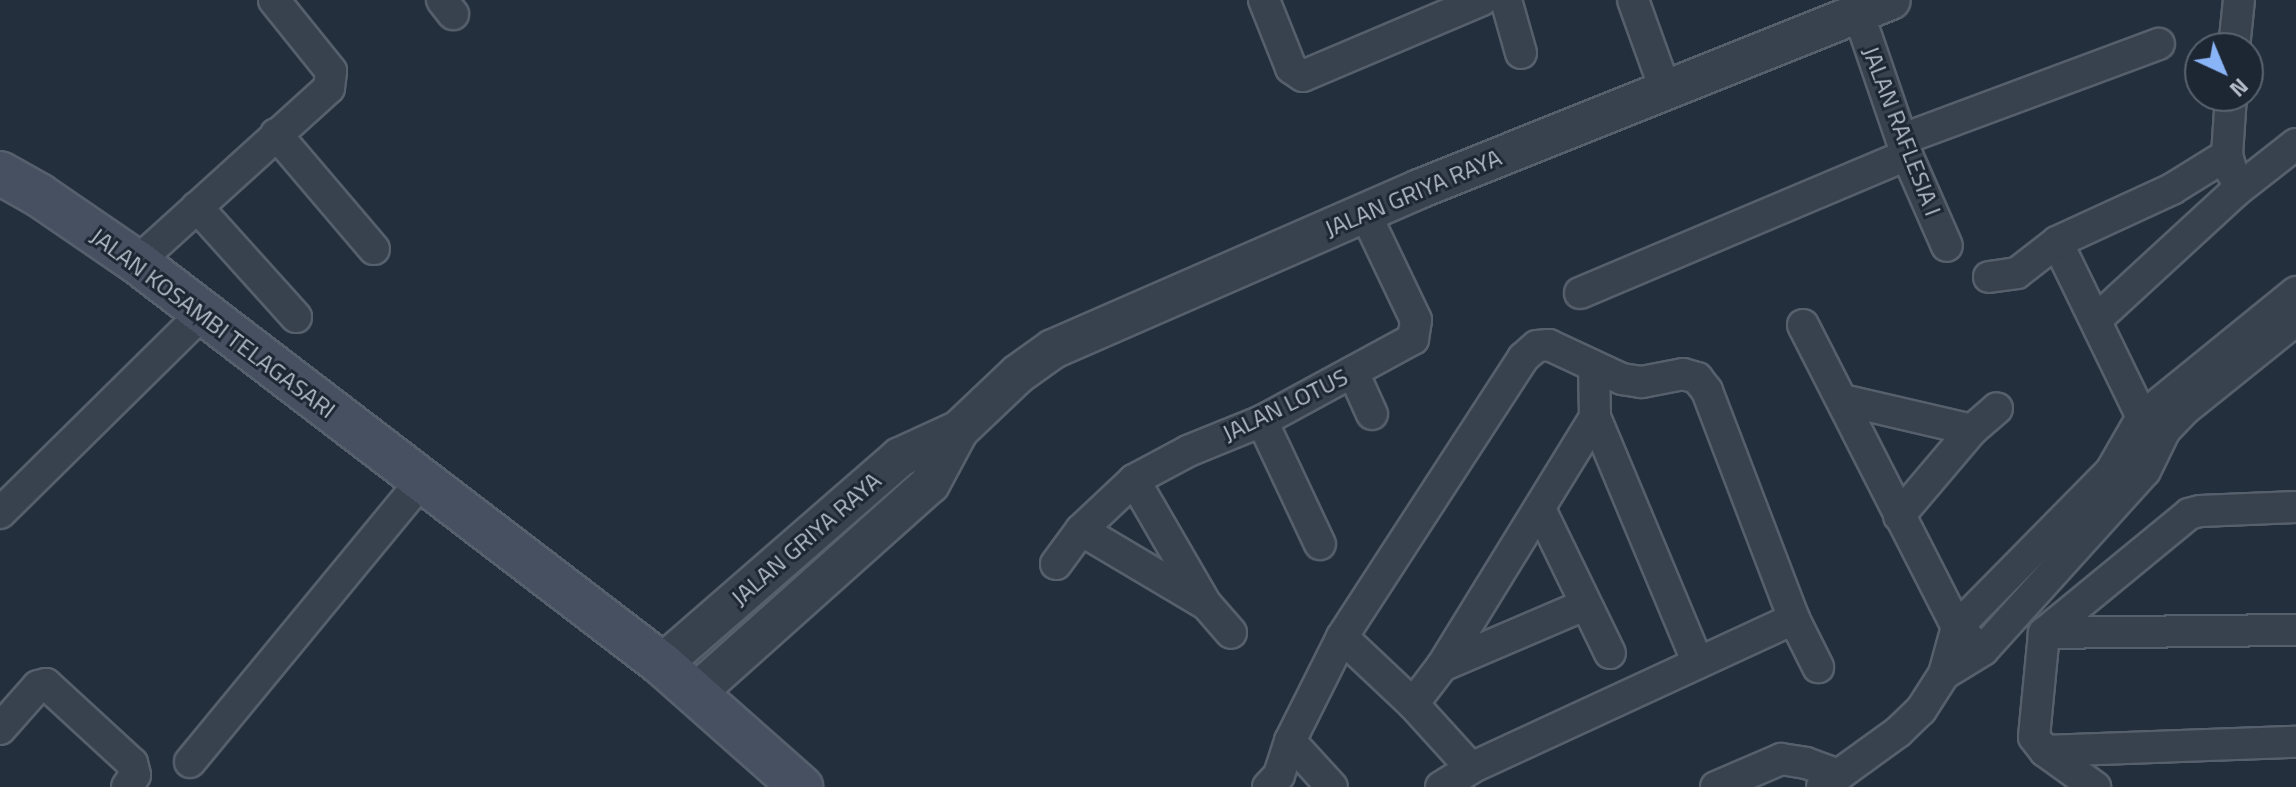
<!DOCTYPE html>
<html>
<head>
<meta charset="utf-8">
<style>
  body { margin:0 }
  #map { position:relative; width:2296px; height:787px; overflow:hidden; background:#242f3e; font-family:"Titillium Web",sans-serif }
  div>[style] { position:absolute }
  .roads { filter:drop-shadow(2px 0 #565f6c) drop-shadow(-2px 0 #565f6c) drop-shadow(0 2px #565f6c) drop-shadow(0 -2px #565f6c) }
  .minor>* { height:30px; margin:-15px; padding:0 15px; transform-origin:15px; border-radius:15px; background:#38414e }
  .tertiary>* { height:38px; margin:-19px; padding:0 19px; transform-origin:19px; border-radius:19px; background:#38414e }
  .secondary>* { height:42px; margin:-21px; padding:0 21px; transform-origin:21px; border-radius:21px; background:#465061 }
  span { translate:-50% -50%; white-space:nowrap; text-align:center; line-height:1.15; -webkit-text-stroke:6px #1d2633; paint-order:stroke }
  .street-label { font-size:24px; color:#b4bcc9 }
  .north { position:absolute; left:2184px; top:32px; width:80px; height:80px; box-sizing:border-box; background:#1d2633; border:2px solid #59626f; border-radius:50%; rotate:136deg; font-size:22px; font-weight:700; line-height:32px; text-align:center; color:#b4bcc9 }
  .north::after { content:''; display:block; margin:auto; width:28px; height:36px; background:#8ab4f8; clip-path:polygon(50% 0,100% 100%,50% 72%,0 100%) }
</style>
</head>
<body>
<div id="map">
  <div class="roads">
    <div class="minor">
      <div style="left:442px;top:0;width:18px;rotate:52deg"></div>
      <div style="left:1264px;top:0;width:73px;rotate:68.3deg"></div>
      <div style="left:1291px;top:68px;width:14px;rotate:34deg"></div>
      <div style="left:1303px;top:76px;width:194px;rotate:-23deg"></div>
      <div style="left:1506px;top:0;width:55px;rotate:74.2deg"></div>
      <div style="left:1633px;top:0;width:95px;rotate:70.2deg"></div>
      <div style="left:1859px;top:15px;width:148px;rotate:71.1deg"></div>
      <div style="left:1907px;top:155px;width:99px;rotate:66.3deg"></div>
      <div style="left:2234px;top:48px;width:48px;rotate:-84.1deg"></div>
      <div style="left:2231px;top:96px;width:59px;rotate:93.9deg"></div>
      <div style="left:2227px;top:155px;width:19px;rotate:74deg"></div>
      <div style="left:276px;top:134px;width:151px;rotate:49.6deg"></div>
      <div style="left:1903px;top:139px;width:273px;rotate:-20.4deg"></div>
      <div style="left:197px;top:207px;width:148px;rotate:48deg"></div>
      <div style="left:2057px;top:242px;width:195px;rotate:64.1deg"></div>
      <div style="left:2142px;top:417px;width:19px;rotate:28deg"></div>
      <div style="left:137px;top:262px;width:259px;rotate:-42.2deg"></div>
      <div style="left:329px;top:88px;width:17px;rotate:-83deg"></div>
      <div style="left:331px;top:71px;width:91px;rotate:-128.8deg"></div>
      <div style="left:1989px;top:277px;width:28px;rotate:-8deg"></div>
      <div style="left:2017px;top:273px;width:51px;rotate:-37.8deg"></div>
      <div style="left:2057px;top:242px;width:127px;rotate:-24.7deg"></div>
      <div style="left:2172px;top:189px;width:65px;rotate:-31.7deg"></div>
      <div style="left:2296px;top:292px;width:198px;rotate:140.9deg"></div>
      <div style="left:2142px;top:417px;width:62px;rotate:119.9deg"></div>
      <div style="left:2111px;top:471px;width:219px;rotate:134.6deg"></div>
      <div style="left:1957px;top:627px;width:49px;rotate:105.5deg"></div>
      <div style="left:1944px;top:674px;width:46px;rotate:-31.6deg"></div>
      <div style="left:1983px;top:650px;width:241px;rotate:-47.9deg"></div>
      <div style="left:2145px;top:471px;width:46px;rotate:-64deg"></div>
      <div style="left:2165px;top:430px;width:28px;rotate:-46deg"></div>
      <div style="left:2184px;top:410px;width:144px;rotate:-38.8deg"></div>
      <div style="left:1580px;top:293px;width:355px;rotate:-22.9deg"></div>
      <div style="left:2097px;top:319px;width:189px;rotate:-42.6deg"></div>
      <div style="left:2236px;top:191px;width:76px;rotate:-38.1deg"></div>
      <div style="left:1803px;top:325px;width:339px;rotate:63deg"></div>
      <div style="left:1957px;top:627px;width:16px;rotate:43deg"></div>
      <div style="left:1353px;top:372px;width:46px;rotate:65.7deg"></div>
      <div style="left:1843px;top:400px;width:132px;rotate:13.1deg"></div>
      <div style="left:1595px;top:417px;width:264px;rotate:67.3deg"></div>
      <div style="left:1262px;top:421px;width:136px;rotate:64.8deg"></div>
      <div style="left:1134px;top:480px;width:143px;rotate:59.9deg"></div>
      <div style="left:1206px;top:604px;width:38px;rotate:49deg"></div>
      <div style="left:2296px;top:507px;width:96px;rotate:177.6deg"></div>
      <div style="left:2200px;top:511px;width:11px;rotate:165deg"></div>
      <div style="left:2189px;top:514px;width:188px;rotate:140.6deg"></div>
      <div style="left:2044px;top:633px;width:104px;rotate:95.5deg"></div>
      <div style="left:2034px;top:737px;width:18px;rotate:52deg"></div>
      <div style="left:2045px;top:751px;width:251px;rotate:-2.1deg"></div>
      <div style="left:1540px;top:509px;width:160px;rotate:64.1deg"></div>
      <div style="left:0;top:513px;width:285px;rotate:-44.6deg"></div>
      <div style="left:1899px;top:516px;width:113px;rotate:-49.7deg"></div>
      <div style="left:1972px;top:430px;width:33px;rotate:-41deg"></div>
      <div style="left:1081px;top:530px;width:143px;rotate:30.7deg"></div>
      <div style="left:1056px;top:564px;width:42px;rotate:-53.7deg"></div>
      <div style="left:1081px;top:530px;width:73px;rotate:-43.3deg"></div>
      <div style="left:1134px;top:480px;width:61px;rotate:-28.2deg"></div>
      <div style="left:1188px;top:451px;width:80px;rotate:-22.1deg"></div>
      <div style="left:1262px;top:421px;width:172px;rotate:-28.5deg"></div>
      <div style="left:1413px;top:339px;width:19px;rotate:-81deg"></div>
      <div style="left:1416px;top:320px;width:119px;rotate:-115.5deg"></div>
      <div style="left:2044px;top:633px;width:252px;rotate:-0.7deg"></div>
      <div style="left:1342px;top:637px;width:98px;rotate:43.3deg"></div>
      <div style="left:1413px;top:704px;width:86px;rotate:47.8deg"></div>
      <div style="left:1442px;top:666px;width:155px;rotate:-23.2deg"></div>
      <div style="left:1413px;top:704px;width:48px;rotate:-52.7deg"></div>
      <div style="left:1442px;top:666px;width:292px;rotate:-58.4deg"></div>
      <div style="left:1595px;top:417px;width:50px;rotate:-91.1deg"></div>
      <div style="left:0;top:729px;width:57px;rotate:-48.5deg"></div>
      <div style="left:38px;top:686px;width:8px;rotate:-14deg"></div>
      <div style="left:46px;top:684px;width:117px;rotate:42.6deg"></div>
      <div style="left:132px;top:763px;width:12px;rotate:76deg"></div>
      <div style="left:135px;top:775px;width:14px;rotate:124deg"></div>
      <div style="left:1290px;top:741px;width:62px;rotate:47.6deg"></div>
      <div style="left:2045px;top:751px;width:62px;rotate:35.8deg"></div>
      <div style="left:190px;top:762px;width:363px;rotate:-50.5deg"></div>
      <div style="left:1268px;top:787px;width:16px;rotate:-47deg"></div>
      <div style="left:1279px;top:775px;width:36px;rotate:-72deg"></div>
      <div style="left:1290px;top:741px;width:116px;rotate:-63.4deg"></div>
      <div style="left:1342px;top:637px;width:333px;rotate:-57deg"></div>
      <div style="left:1523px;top:358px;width:18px;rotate:-41deg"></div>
      <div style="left:1537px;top:346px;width:12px;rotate:-5deg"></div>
      <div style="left:1549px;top:345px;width:81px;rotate:25deg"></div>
      <div style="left:1622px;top:379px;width:20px;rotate:9deg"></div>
      <div style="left:1642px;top:382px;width:42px;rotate:-11deg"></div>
      <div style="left:1683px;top:374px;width:15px;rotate:16deg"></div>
      <div style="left:1697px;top:378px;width:16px;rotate:52deg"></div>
      <div style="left:1707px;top:391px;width:244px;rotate:69.1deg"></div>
      <div style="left:1794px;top:619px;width:54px;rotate:63.4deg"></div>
      <div style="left:1441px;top:787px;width:36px;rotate:-32deg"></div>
      <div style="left:1471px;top:768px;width:356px;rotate:-24.8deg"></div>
      <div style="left:1716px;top:787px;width:71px;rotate:-23.3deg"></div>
      <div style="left:1781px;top:759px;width:25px;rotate:9deg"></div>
      <div style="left:1806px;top:763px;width:35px;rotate:20deg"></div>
      <div style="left:1822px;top:787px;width:94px;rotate:-35.9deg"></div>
      <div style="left:1898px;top:732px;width:32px;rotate:-44deg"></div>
      <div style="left:1921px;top:710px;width:43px;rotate:-57.4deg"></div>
    </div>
    <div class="tertiary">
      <div style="left:662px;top:664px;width:315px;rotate:-41deg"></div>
      <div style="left:900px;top:457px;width:65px;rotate:-24.6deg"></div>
      <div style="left:697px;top:692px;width:312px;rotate:-41.8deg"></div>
      <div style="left:930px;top:484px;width:61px;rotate:-61.8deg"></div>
      <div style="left:959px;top:430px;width:81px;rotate:-43.5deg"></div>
      <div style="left:1018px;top:374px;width:43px;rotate:-35.5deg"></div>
      <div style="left:1053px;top:349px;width:399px;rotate:-23.6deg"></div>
      <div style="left:1419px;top:189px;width:508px;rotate:-21.82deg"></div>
    </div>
    <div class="secondary">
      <div style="left:0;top:173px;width:45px;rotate:29.4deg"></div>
      <div style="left:39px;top:195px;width:119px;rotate:34.4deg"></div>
      <div style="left:137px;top:262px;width:661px;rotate:37.44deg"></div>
      <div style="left:662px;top:664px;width:186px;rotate:41.5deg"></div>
    </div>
  </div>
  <div class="street-label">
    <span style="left:1902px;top:131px;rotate:69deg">JALAN RAFLESIA I</span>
    <span style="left:1413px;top:193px;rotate:-23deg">JALAN GRIYA RAYA</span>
    <span style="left:213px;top:323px;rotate:37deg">JALAN KOSAMBI TELAGASARI</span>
    <span style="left:1285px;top:405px;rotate:-26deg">JALAN LOTUS</span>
    <span style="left:806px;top:539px;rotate:-41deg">JALAN GRIYA RAYA</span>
  </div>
  <div class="north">N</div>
</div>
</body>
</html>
